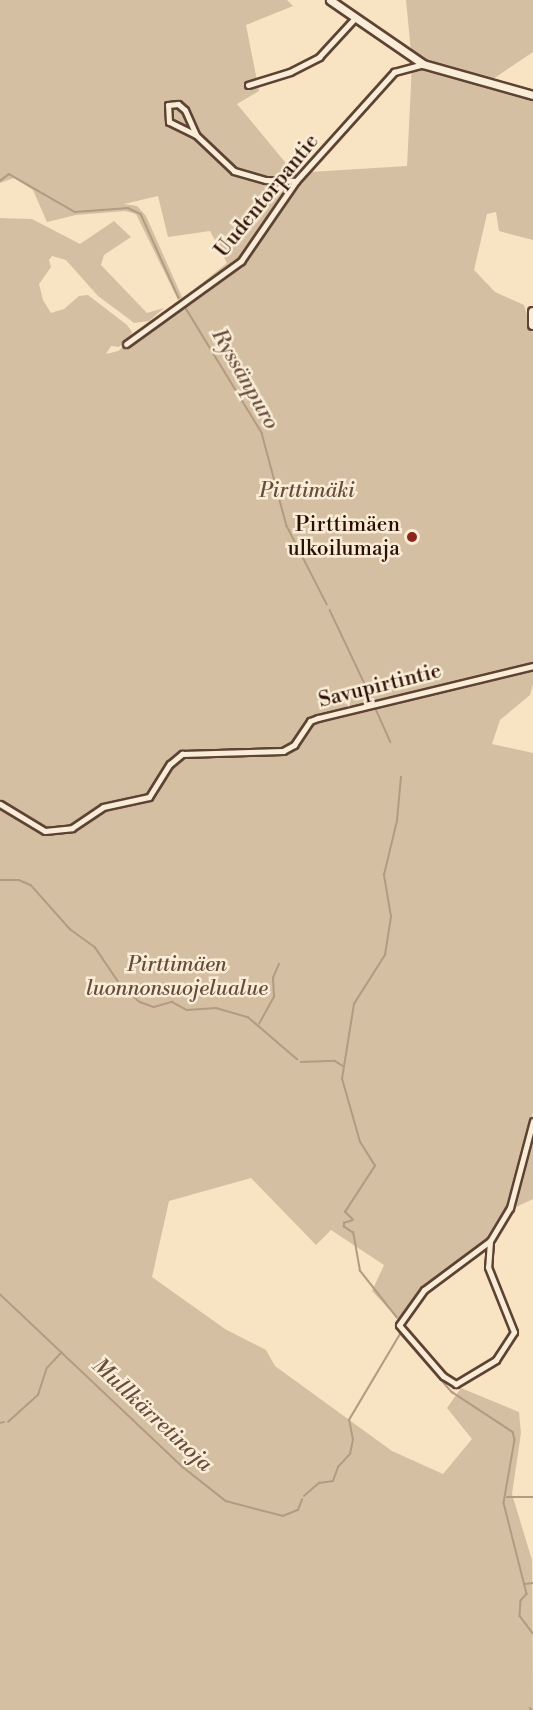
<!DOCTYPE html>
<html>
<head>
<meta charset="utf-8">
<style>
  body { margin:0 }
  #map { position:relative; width:533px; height:1710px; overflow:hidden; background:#f8e3c2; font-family:"Libre Bodoni",serif }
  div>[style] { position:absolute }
  .green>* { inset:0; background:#d5bfa2 }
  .stream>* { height:1.5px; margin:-0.75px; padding:0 0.75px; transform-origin:0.75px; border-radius:0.75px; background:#b29b81 }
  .roads { filter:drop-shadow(2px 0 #5e4334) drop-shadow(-2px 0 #5e4334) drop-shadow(0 2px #5e4334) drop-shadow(0 -2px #5e4334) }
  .minor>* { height:5px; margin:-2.5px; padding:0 2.5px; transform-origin:2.5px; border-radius:2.5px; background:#faedd7 }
  .tertiary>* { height:7px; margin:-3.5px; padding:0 3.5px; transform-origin:3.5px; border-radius:3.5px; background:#faedd7 }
  .secondary>* { height:8px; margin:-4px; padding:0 4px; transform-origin:4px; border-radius:4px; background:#faedd7 }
  .dots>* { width:16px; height:16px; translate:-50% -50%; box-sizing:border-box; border:3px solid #faedd7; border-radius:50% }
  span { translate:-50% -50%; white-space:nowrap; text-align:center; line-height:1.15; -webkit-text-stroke:5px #faedd7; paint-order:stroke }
  .street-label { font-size:21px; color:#2b0e04 }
  .park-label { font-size:21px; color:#664c3b; font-style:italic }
  .poi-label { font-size:21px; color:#2b0e04 }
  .right { translate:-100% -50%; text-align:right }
  .water-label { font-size:22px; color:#684d3c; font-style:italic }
</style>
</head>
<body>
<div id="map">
  <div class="green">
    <div style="clip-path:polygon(0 0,287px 0,293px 6px,246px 25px,259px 91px,237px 104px,294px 173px,407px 166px,412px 65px,533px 98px,533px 240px,499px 231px,496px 212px,487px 214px,474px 270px,495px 292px,524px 305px,533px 334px,533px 684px,530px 695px,500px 720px,492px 744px,533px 753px,533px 1112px,506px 1206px,486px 1238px,423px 1287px,400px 1321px,372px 1291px,384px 1265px,331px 1230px,316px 1245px,251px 1178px,169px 1201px,152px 1277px,225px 1329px,266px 1350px,275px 1366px,392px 1451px,443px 1474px,472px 1439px,447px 1408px,461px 1388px,519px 1412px,521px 1433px,512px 1494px,532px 1560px,533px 1710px,0 1710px,0 218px,32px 219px,80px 244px,114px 221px,131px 237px,104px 255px,101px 265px,147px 313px,164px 308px,149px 321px,134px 323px,125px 316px,98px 296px,66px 260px,52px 256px,49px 260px,51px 267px,39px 284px,43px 300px,51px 313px,64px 309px,79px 296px,88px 295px,127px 325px,132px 332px,129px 338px,119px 347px,111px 346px,106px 354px,118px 351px,227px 263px,210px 231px,168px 237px,158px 196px,124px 204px,137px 206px,146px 216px,182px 297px,178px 300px,136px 214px,125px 211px,76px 215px,47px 222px,33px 190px,14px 178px,0 183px)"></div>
    <div style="clip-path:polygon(406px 0,533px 0,533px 52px,490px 81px,433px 62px,411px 52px)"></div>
    <div style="clip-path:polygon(533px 1137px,533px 1199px,514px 1208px,531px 1141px)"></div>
  </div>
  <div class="stream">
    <div style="left:0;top:181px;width:11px;rotate:-38deg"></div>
    <div style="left:9px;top:174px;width:76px;rotate:29.9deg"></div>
    <div style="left:75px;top:212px;width:53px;rotate:-4.3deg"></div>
    <div style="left:128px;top:208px;width:14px;rotate:25deg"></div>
    <div style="left:141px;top:214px;width:92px;rotate:65.7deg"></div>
    <div style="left:184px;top:305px;width:150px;rotate:58.6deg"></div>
    <div style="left:262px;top:433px;width:96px;rotate:75deg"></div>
    <div style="left:287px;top:526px;width:88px;rotate:62.9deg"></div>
    <div style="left:330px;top:610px;width:98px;rotate:64.7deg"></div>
    <div style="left:376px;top:709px;width:36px;rotate:66deg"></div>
    <div style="left:0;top:880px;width:19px"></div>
    <div style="left:19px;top:880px;width:13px;rotate:23deg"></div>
    <div style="left:31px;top:885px;width:59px;rotate:48.4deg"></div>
    <div style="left:70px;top:929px;width:31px;rotate:36deg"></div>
    <div style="left:95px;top:947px;width:41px;rotate:55.9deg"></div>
    <div style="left:121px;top:985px;width:25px;rotate:42deg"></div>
    <div style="left:140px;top:1002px;width:15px;rotate:20deg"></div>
    <div style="left:154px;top:1007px;width:19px;rotate:-16deg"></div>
    <div style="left:172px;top:1002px;width:17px;rotate:28deg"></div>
    <div style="left:187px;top:1010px;width:29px;rotate:-4deg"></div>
    <div style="left:216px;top:1008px;width:33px;rotate:16deg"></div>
    <div style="left:248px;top:1017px;width:65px;rotate:40.6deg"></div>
    <div style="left:259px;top:1024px;width:31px;rotate:-61deg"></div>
    <div style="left:274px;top:997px;width:19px;rotate:-93deg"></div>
    <div style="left:273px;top:978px;width:15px;rotate:-67deg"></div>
    <div style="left:301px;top:1062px;width:34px;rotate:-2deg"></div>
    <div style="left:335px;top:1061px;width:9px;rotate:32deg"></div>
    <div style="left:0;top:1294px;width:252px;rotate:43.4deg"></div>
    <div style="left:183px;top:1467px;width:55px;rotate:38.3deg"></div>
    <div style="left:226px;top:1501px;width:59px;rotate:14.7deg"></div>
    <div style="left:283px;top:1516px;width:16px;rotate:-22deg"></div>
    <div style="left:298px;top:1510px;width:11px;rotate:-68deg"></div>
    <div style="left:397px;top:1318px;width:60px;rotate:-128.2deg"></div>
    <div style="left:360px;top:1271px;width:39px;rotate:-100deg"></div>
    <div style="left:353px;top:1233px;width:11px;rotate:-146deg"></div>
    <div style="left:344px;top:1227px;width:4px;rotate:-90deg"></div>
    <div style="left:344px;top:1223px;width:9px;rotate:-18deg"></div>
    <div style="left:353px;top:1220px;width:11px;rotate:-135deg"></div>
    <div style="left:345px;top:1212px;width:55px;rotate:-56.9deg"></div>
    <div style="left:375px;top:1166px;width:28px;rotate:-122deg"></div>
    <div style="left:360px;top:1142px;width:66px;rotate:-105.9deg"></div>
    <div style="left:342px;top:1079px;width:76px;rotate:-80.9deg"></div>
    <div style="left:354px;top:1004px;width:58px;rotate:-57.7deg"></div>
    <div style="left:385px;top:955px;width:38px;rotate:-81deg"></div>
    <div style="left:391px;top:917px;width:43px;rotate:-99.5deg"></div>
    <div style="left:384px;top:875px;width:56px;rotate:-76.5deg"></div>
    <div style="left:397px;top:821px;width:44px;rotate:-84.8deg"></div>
    <div style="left:400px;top:1333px;width:79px;rotate:48.6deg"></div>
    <div style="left:452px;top:1392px;width:73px;rotate:33.3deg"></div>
    <div style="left:513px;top:1432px;width:8px;rotate:76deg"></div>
    <div style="left:515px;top:1440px;width:64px;rotate:99.9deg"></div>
    <div style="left:504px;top:1503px;width:94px;rotate:75.8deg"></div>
    <div style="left:527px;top:1594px;width:9px;rotate:131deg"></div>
    <div style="left:521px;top:1601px;width:15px;rotate:94deg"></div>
    <div style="left:520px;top:1616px;width:21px;rotate:53deg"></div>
    <div style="left:8px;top:1422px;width:40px;rotate:-42deg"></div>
    <div style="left:38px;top:1395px;width:28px;rotate:-72deg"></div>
    <div style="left:47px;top:1368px;width:21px;rotate:-47deg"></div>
    <div style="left:0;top:1423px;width:4px;rotate:-14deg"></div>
    <div style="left:304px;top:1496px;width:20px;rotate:-41deg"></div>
    <div style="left:319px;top:1483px;width:14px;rotate:-8deg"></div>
    <div style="left:333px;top:1481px;width:15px;rotate:-70deg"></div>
    <div style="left:338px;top:1467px;width:18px;rotate:-47deg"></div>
    <div style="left:350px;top:1454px;width:14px;rotate:-78deg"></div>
    <div style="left:353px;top:1440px;width:20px;rotate:-101deg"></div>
    <div style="left:349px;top:1420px;width:100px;rotate:-59.3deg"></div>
    <div style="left:507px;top:1497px;width:26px"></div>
    <div style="left:525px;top:1584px;width:8px;rotate:-7deg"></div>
    <div style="left:530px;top:1708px;width:3px;rotate:45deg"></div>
  </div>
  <div class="roads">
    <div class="minor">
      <div style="left:248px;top:85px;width:44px;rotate:-17.2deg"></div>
      <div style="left:290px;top:72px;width:33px;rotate:-27deg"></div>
      <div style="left:319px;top:57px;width:53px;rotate:-47.3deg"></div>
      <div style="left:196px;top:135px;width:30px;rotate:-154deg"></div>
      <div style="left:169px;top:122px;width:17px;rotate:-93deg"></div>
      <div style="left:168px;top:105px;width:10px;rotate:-6deg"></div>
      <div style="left:178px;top:104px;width:9px;rotate:41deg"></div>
      <div style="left:185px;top:110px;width:27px;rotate:66deg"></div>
      <div style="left:196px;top:135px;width:52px;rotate:43.5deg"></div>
      <div style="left:234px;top:171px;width:33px;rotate:16deg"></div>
      <div style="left:266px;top:180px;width:30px;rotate:2deg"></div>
      <div style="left:126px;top:344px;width:142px;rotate:-35.8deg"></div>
      <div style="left:241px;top:261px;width:97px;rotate:-55.5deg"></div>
      <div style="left:296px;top:181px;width:147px;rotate:-48deg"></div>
      <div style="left:394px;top:72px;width:30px;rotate:-15deg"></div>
      <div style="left:0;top:804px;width:52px;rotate:31deg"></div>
      <div style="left:45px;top:831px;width:27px;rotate:-6deg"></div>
      <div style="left:72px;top:828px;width:37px;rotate:-34deg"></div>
      <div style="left:103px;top:807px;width:47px;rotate:-12.3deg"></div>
      <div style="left:149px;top:797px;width:39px;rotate:-58deg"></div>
      <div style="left:170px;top:764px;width:16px;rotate:-40deg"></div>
      <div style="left:182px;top:754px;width:101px;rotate:-1.7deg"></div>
      <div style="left:283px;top:751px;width:13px;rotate:-29deg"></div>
      <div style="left:294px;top:745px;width:29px;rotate:-56deg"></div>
      <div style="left:310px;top:721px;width:9px;rotate:-21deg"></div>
      <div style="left:318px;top:718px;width:221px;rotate:-13.6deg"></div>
      <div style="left:490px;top:1241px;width:26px;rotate:94deg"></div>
      <div style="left:488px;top:1267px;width:70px;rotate:68.2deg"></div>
      <div style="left:514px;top:1332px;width:33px;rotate:123deg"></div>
      <div style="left:496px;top:1360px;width:47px;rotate:149deg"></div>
      <div style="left:456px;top:1384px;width:15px;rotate:-148deg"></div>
      <div style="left:443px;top:1376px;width:67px;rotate:-130.8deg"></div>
      <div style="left:399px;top:1325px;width:43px;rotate:-54.5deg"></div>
      <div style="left:424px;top:1290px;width:82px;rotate:-36.6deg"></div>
      <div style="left:490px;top:1241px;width:39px;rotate:-59deg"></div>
      <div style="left:510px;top:1208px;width:90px;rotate:-75.2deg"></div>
    </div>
    <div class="tertiary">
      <div style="left:330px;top:0;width:113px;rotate:34.5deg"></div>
      <div style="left:423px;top:64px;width:114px;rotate:15.7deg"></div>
    </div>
    <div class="secondary">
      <div style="left:533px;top:312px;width:13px;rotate:90deg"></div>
    </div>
  </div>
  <div class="dots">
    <div style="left:412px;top:537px;background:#8f2418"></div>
  </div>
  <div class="street-label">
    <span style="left:267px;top:196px;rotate:-51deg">Uudentorpantie</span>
    <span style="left:380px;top:686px;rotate:-14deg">Savupirtintie</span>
  </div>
  <div class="park-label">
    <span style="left:307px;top:491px">Pirttimäki</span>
    <span style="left:177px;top:977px">Pirttimäen<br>luonnonsuojelualue</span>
  </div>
  <div class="poi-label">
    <span class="right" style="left:400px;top:537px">Pirttimäen<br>ulkoilumaja</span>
  </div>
  <div class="water-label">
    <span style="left:245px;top:379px;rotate:60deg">Ryssänpuro</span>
    <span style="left:152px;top:1415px;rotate:43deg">Mullkärretinoja</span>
  </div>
</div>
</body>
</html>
